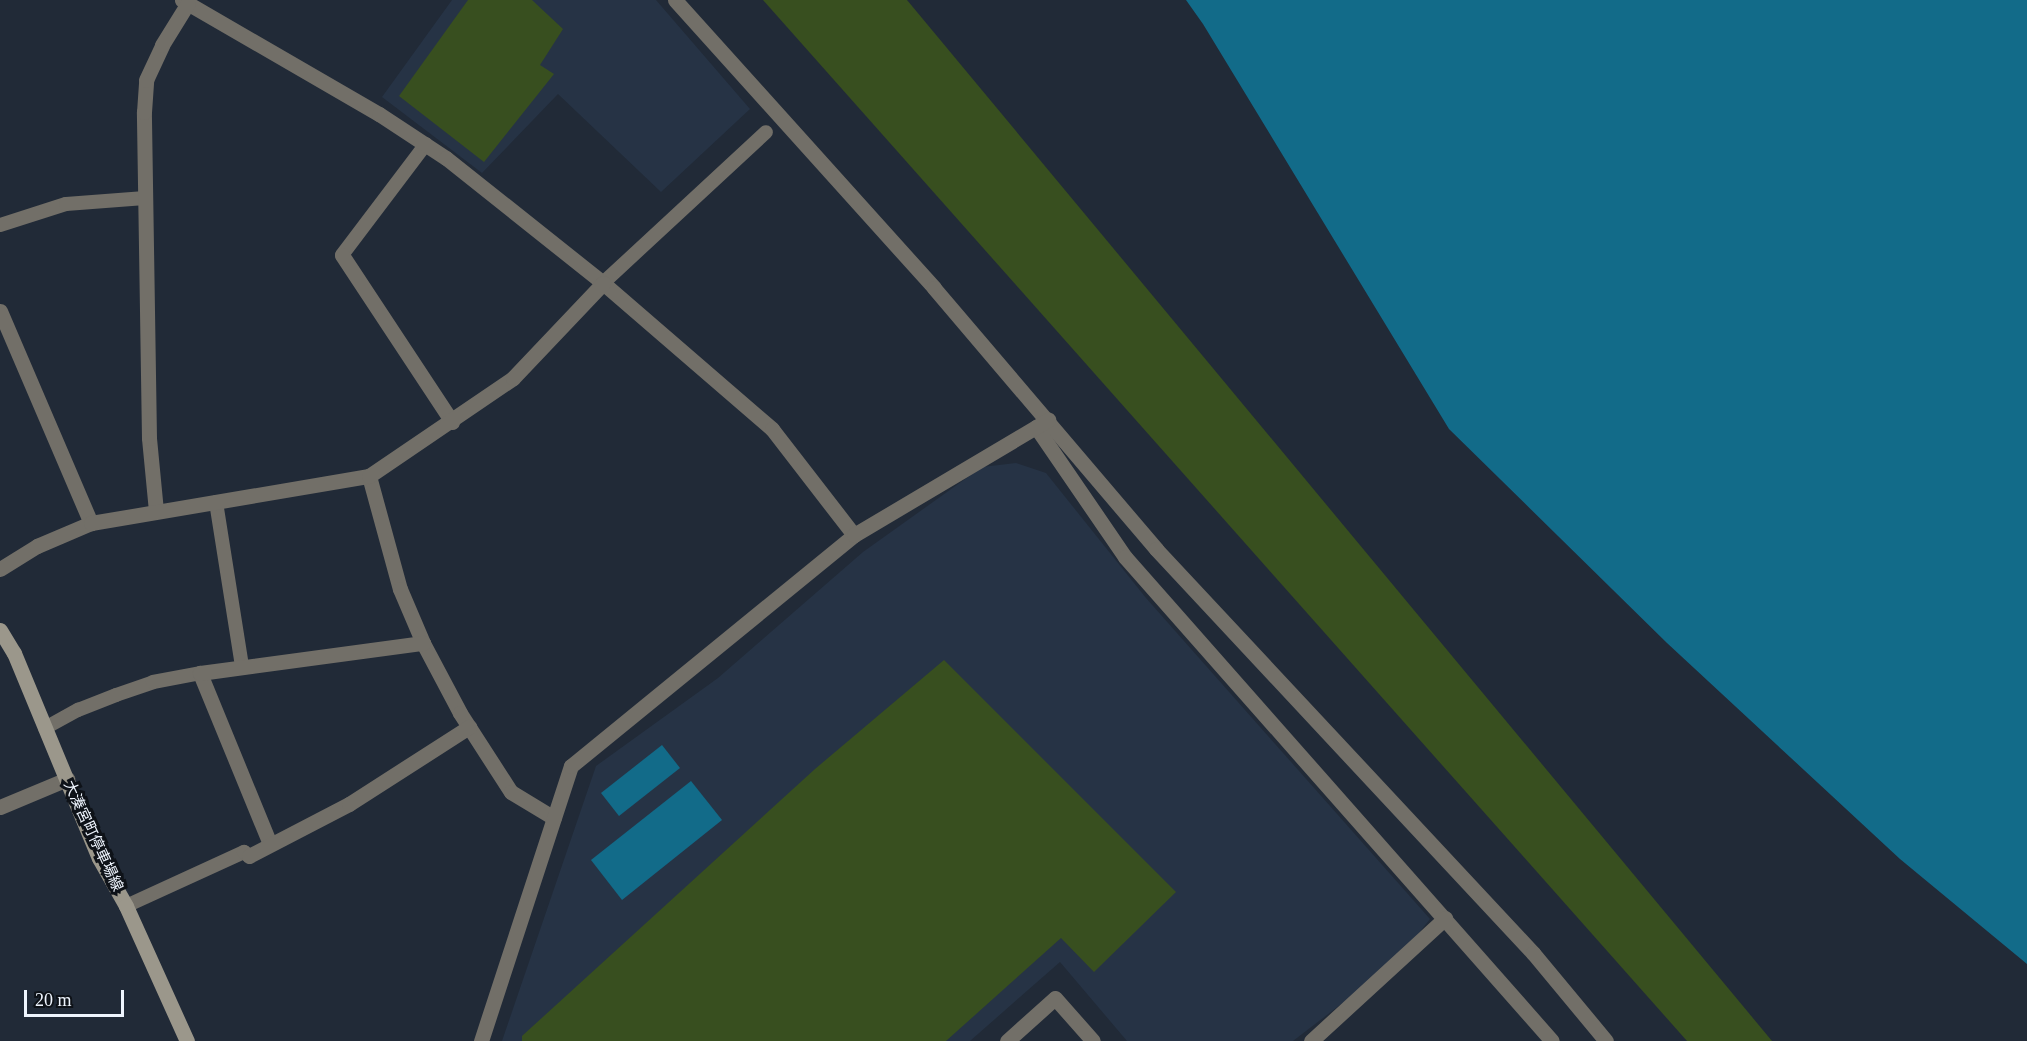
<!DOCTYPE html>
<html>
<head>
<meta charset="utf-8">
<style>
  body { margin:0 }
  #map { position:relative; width:2027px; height:1041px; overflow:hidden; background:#212a37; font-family:"Times New Roman","Noto Sans JP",serif }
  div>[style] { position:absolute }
  .built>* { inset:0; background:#263345 }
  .green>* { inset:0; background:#384f1f }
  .water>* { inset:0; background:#126b89 }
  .lane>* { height:14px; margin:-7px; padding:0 7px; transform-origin:7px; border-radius:7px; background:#726f68 }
  .street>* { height:15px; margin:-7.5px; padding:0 7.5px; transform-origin:7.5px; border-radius:7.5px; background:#726f68 }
  .secondary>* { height:15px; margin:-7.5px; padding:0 7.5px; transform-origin:7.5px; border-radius:7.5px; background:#9b978b }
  span { translate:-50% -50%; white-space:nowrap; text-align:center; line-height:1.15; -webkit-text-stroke:6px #0e1218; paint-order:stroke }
  .street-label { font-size:15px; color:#eff5fe }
  .scale { position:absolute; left:24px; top:990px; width:100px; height:27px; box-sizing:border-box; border:3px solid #eff5fe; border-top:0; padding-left:8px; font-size:18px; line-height:21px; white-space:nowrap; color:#eff5fe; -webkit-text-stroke:4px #0e1218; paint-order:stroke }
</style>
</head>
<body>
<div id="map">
  <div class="built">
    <div style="clip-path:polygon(452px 0,656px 0,750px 109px,661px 192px,558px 94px,482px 173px,382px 97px)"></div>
    <div style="clip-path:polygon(1016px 463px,1046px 473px,1146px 598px,1430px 919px,1396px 962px,1293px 1041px,1127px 1041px,1060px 962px,970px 1041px,502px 1041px,596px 766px,718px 678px,863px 552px,982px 467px)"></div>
  </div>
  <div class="green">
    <div style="clip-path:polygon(468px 0,532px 0,563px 29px,540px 65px,554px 74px,484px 162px,399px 96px)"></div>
    <div style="clip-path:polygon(763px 0,907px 0,1772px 1041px,1687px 1041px)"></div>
    <div style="clip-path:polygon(944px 660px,1176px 892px,1094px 972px,1061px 938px,946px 1041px,522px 1041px,522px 1036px,815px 769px)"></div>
  </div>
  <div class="water">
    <div style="clip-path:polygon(1186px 0,2027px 0,2027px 964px,1900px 859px,1667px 643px,1449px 429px,1203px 24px)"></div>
    <div style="clip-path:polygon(662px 745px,680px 768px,619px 816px,601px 793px)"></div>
    <div style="clip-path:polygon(691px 781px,722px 820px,622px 900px,591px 860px)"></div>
  </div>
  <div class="lane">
    <div style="left:0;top:225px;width:69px;rotate:-17.7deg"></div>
    <div style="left:66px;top:204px;width:79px;rotate:-4.3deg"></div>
    <div style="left:342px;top:255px;width:139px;rotate:-52.9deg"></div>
    <div style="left:603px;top:283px;width:222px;rotate:-42.8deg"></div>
    <div style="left:216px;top:502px;width:167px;rotate:81deg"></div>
    <div style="left:45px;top:728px;width:38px;rotate:-29deg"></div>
    <div style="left:78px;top:710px;width:41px;rotate:-21.5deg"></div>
    <div style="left:116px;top:695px;width:39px;rotate:-19deg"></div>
    <div style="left:153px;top:682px;width:48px;rotate:-10.8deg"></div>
    <div style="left:126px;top:906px;width:130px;rotate:-24.6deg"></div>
    <div style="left:244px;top:852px;width:6px;rotate:39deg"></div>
  </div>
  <div class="street">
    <div style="left:182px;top:0;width:228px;rotate:30.1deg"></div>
    <div style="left:379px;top:114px;width:80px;rotate:33.3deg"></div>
    <div style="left:446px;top:158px;width:201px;rotate:38.5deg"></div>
    <div style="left:603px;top:283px;width:223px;rotate:40.8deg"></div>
    <div style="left:772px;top:429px;width:134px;rotate:52.3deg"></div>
    <div style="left:675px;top:0;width:387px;rotate:48deg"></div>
    <div style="left:934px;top:288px;width:343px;rotate:49.6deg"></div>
    <div style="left:1156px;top:549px;width:553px;rotate:46.98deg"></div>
    <div style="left:1533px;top:953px;width:114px;rotate:50.3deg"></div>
    <div style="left:342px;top:255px;width:200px;rotate:56.6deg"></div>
    <div style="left:0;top:311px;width:231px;rotate:66.8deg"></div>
    <div style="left:1036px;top:427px;width:158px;rotate:55.6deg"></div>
    <div style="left:1125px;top:557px;width:645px;rotate:48.58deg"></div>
    <div style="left:369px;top:476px;width:117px;rotate:74.7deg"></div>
    <div style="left:400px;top:589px;width:59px;rotate:66.9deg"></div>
    <div style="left:423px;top:643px;width:79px;rotate:62.1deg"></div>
    <div style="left:460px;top:713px;width:94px;rotate:57.2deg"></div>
    <div style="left:511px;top:792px;width:50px;rotate:31.2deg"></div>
    <div style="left:156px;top:511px;width:73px;rotate:-95.5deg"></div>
    <div style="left:149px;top:438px;width:326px;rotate:-90.9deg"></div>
    <div style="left:144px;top:112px;width:32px;rotate:-86deg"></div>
    <div style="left:146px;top:80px;width:38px;rotate:-65deg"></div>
    <div style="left:162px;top:45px;width:49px;rotate:-58.2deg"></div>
    <div style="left:0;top:569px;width:44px;rotate:-31.9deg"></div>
    <div style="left:37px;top:546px;width:59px;rotate:-23.1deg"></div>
    <div style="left:91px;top:523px;width:282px;rotate:-9.6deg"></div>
    <div style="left:369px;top:476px;width:174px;rotate:-34.2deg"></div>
    <div style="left:513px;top:378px;width:131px;rotate:-46.5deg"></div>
    <div style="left:0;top:807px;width:73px;rotate:-22.7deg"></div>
    <div style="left:270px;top:844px;width:185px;rotate:-112.3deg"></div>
    <div style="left:200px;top:673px;width:225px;rotate:-7.7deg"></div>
    <div style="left:249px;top:856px;width:113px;rotate:-27.5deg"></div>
    <div style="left:349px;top:804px;width:143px;rotate:-32.7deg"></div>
    <div style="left:481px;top:1041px;width:289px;rotate:-71.9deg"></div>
    <div style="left:571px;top:766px;width:365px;rotate:-39.2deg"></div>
    <div style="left:854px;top:535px;width:226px;rotate:-30.7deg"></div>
    <div style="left:1007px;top:1041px;width:64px;rotate:-41.9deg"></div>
    <div style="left:1055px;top:998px;width:57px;rotate:48.5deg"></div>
    <div style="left:1311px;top:1041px;width:182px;rotate:-42.5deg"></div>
  </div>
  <div class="secondary">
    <div style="left:0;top:630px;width:27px;rotate:59deg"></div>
    <div style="left:14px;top:653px;width:222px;rotate:67.5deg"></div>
    <div style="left:99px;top:858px;width:55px;rotate:60.6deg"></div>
    <div style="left:126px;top:906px;width:148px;rotate:65.7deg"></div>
  </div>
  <div class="street-label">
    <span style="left:93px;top:836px;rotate:65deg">大湊宮町停車場線</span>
  </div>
  <div class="scale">20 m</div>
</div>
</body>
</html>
